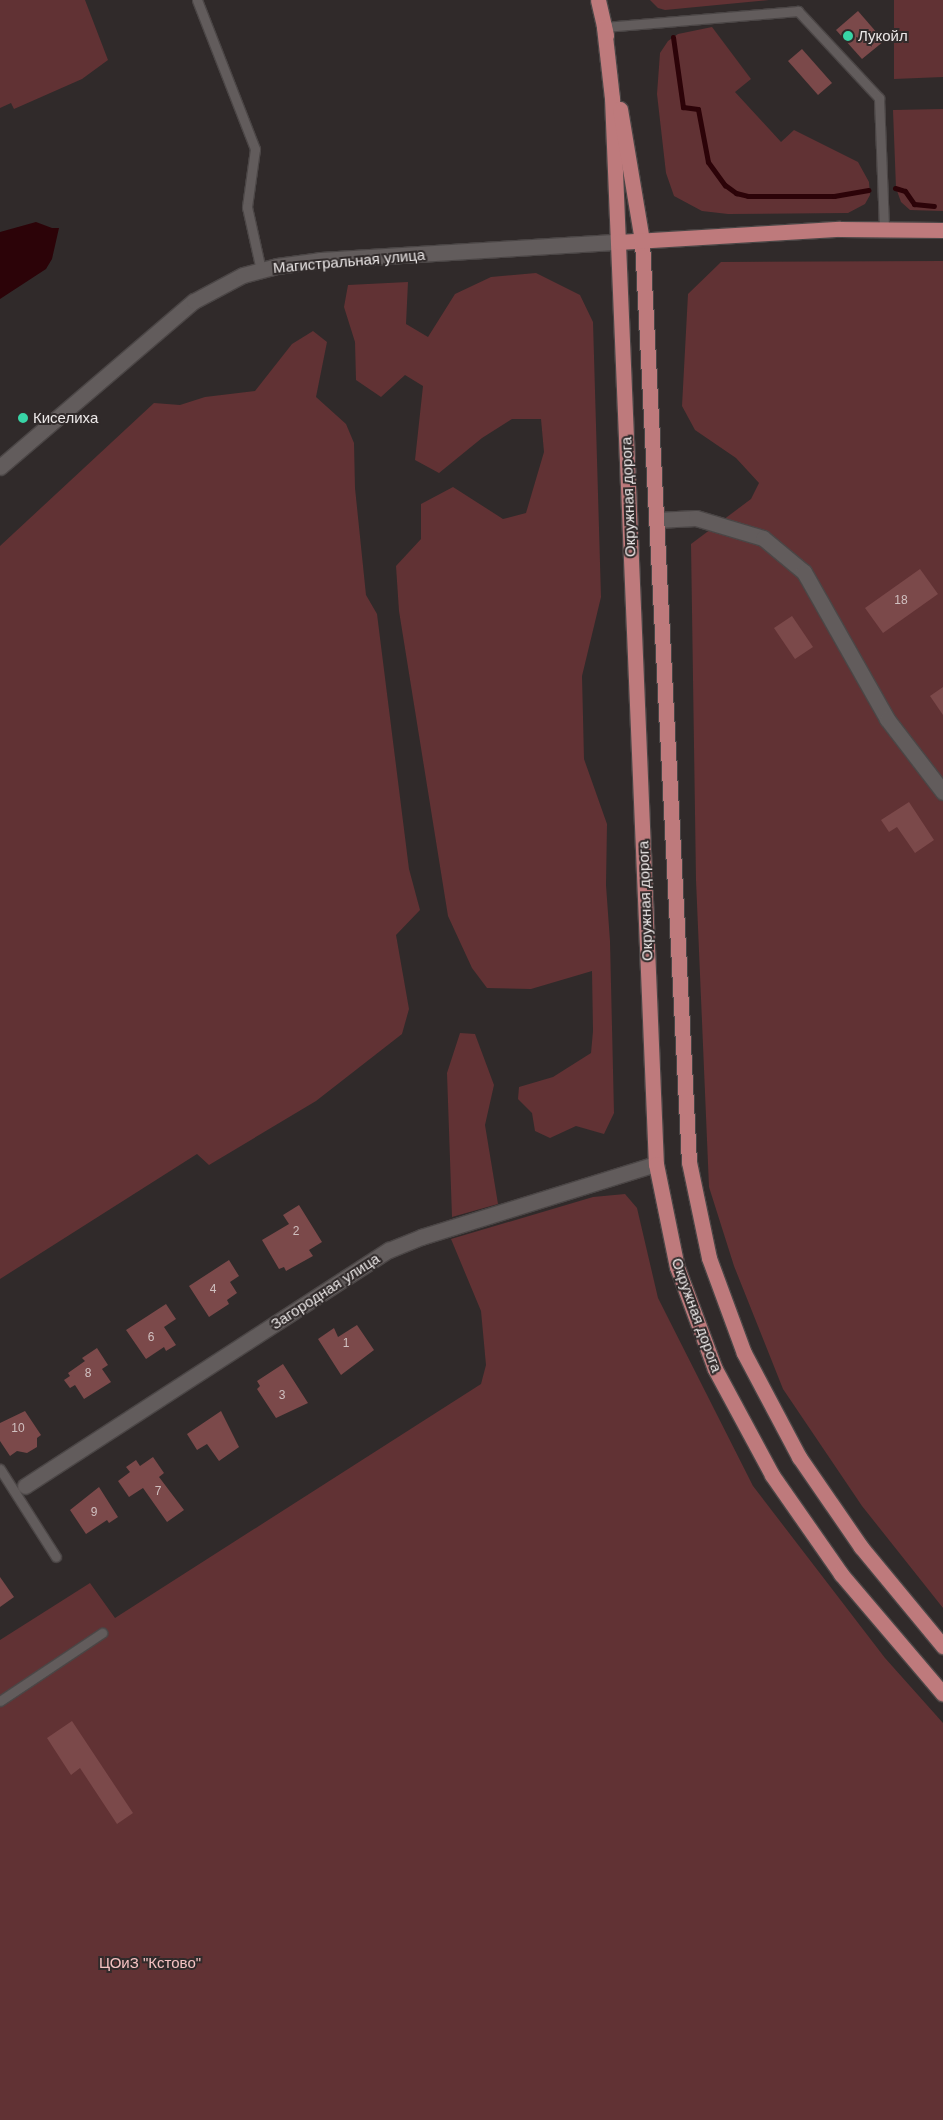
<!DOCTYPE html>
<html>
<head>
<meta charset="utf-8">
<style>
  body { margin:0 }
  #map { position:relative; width:943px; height:2120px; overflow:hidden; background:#302a2a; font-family:Arial,sans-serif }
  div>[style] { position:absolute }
  .green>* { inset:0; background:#613234 }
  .water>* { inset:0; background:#2c0308 }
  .stream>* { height:5px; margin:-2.5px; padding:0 2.5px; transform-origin:2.5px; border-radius:2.5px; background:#2c0308 }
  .building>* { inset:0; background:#7b494a }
  .roads { filter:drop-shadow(1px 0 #4b4646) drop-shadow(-1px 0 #4b4646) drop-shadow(0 1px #4b4646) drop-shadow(0 -1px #4b4646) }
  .lane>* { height:9px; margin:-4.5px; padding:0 4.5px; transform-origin:4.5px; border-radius:4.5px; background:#625c5c }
  .street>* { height:15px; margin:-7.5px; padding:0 7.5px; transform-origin:7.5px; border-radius:7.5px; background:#625c5c }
  .secondary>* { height:15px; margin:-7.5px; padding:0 7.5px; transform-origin:7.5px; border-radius:7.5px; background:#625c5c }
  .primary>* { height:15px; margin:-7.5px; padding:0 7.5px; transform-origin:7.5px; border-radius:7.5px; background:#be7a7c }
  .dots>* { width:14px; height:14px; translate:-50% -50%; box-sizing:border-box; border:2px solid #302a2a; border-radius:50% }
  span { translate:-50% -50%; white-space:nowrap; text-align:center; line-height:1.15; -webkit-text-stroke:4px #302a2a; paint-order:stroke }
  .number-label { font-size:12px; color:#d0c0c0 }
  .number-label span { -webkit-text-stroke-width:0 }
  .poi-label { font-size:15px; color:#ece8e8 }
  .left { translate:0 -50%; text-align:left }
  .street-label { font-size:15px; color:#ece8e8 }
  .park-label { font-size:15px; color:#f5c2c2 }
</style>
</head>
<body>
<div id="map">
  <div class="green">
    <div style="clip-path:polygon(0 0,85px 0,108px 60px,82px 79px,14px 109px,11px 103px,0 108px)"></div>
    <div style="clip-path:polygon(650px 0,769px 0,665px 10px,658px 8px)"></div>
    <div style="clip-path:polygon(894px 0,943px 0,943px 77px,894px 79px)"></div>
    <div style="clip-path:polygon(712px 27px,751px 79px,735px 92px,781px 142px,794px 130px,858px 162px,869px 182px,870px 195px,865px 204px,848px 213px,728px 214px,702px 211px,674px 196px,666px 173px,657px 94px,660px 53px,668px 41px,678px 34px)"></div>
    <div style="clip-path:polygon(943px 109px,943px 211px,910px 210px,901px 202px,896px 188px,893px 110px)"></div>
    <div style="clip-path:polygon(943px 261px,943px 1608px,862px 1506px,783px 1389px,734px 1266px,709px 1187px,696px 880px,691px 544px,751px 499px,759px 483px,736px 458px,695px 430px,682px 406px,688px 294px,721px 262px)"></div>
    <div style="clip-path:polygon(536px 273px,580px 295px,593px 322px,601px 597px,582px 676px,584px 759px,607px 824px,606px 885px,610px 941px,614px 1113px,604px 1134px,576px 1126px,550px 1138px,535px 1131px,532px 1113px,518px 1099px,519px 1087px,553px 1077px,591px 1053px,593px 1031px,592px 971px,531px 989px,487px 988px,472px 968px,448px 916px,399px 611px,396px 566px,421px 539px,421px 504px,453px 487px,503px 519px,526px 513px,544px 452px,541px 419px,512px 419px,482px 438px,439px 473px,415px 460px,423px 386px,405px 375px,381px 397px,356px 380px,355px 342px,344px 307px,348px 285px,408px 282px,406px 324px,428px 337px,455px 294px,491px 277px)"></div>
    <div style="clip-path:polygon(313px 331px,327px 342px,316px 397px,346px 424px,354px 443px,355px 488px,366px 595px,377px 614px,409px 869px,420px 910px,396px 935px,409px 1009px,402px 1034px,316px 1101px,209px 1165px,197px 1154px,0 1279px,0 546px,154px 403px,180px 405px,205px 397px,255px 391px,292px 344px)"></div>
    <div style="clip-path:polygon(460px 1033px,475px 1034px,494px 1085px,485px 1125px,498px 1204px,452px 1217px,447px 1073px)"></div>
    <div style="clip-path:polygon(625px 1194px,637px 1208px,658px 1298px,753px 1486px,885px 1658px,943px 1723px,943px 2120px,0 2120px,0 1640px,90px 1583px,115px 1618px,481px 1384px,486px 1365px,481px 1311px,451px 1239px,593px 1197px)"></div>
  </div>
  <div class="water">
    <div style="clip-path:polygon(36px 222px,52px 228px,59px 228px,52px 259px,46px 269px,0 299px,0 232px)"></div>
  </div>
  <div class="stream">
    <div style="left:673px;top:37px;width:71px;rotate:81.9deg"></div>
    <div style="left:683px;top:107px;width:15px;rotate:8deg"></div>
    <div style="left:698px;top:109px;width:54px;rotate:79.3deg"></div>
    <div style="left:708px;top:162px;width:29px;rotate:54deg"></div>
    <div style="left:725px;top:185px;width:14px;rotate:36deg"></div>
    <div style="left:736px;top:193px;width:12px;rotate:14deg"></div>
    <div style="left:748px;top:196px;width:86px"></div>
    <div style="left:834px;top:196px;width:35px;rotate:-10deg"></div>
    <div style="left:895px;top:188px;width:10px;rotate:17deg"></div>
    <div style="left:905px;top:191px;width:16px;rotate:55deg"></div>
    <div style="left:914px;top:204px;width:20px;rotate:6deg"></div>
  </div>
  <div class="building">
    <div style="clip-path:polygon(858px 11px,884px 41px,862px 59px,836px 30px)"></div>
    <div style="clip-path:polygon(802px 49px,832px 83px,818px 95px,788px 61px)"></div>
    <div style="clip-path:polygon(920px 569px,938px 594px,883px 633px,865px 608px)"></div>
    <div style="clip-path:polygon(792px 616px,813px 647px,795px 659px,774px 628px)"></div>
    <div style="clip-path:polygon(943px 687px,943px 715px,930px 696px)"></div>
    <div style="clip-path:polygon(909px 802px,934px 840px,915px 853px,897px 827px,889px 832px,881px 820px)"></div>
    <div style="clip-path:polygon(299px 1205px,322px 1242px,309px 1250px,313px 1256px,286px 1271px,284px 1267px,279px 1269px,262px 1240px,289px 1224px,283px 1215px)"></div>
    <div style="clip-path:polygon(229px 1260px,239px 1276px,230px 1282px,237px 1293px,227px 1300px,229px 1304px,209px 1317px,189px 1286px)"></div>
    <div style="clip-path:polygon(166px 1304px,176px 1319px,164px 1327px,176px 1345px,166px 1351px,164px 1347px,146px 1359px,126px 1330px)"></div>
    <div style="clip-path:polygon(357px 1325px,374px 1350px,341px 1375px,318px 1339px,334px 1328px,338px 1337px)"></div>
    <div style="clip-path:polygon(97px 1348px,108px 1365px,102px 1369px,111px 1382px,84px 1399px,75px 1385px,70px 1388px,64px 1380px,70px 1376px,68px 1373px,85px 1361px,82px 1358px)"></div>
    <div style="clip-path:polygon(283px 1364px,308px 1403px,276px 1418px,257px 1389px,260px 1386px,257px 1381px)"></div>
    <div style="clip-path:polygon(25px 1411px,41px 1435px,37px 1438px,37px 1447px,27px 1453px,17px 1451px,10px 1456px,0 1441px,0 1423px)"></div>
    <div style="clip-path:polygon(221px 1411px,239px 1447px,219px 1461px,207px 1444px,197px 1450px,187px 1434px)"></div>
    <div style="clip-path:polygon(153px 1457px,164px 1473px,159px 1477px,184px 1510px,167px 1522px,143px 1488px,129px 1497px,118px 1481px,130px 1472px,126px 1467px,136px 1460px,140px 1466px)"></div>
    <div style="clip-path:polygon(99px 1487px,118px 1517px,109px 1523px,107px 1520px,86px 1534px,70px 1510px)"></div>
    <div style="clip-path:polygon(0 1577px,14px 1597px,0 1607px)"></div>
    <div style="clip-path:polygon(72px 1721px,133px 1813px,117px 1824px,80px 1768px,71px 1775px,47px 1738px)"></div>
  </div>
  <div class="roads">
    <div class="lane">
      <div style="left:197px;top:0;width:160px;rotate:68.7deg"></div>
      <div style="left:255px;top:149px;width:59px;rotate:97.9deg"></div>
      <div style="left:247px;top:207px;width:65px;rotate:77.5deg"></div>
      <div style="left:604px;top:27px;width:195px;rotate:-4.7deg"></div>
      <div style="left:798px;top:11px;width:119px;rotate:47deg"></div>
      <div style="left:879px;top:98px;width:131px;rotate:87.8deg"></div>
      <div style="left:0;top:1469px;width:104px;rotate:57.5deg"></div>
      <div style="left:0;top:1701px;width:123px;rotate:-33.7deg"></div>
    </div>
    <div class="street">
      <div style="left:656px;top:520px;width:40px;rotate:-2.9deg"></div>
      <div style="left:696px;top:518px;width:70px;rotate:16.6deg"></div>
      <div style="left:763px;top:538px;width:53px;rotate:39.7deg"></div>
      <div style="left:804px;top:572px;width:169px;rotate:60.5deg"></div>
      <div style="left:887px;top:719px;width:92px;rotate:52.5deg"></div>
      <div style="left:25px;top:1486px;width:434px;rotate:-33deg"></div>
      <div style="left:389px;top:1250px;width:35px;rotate:-22deg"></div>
      <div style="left:421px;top:1237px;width:246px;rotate:-17.3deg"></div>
    </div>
    <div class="secondary">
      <div style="left:0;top:467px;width:255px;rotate:-40.6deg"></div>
      <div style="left:194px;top:301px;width:55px;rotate:-28deg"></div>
      <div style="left:243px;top:275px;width:35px;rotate:-15deg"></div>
      <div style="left:277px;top:266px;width:43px;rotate:-7.9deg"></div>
      <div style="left:320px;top:260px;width:299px;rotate:-3.5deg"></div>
    </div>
    <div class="primary">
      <div style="left:598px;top:0;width:36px;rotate:77deg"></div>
      <div style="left:604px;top:27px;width:71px;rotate:83.6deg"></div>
      <div style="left:612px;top:98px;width:1067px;rotate:87.64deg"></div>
      <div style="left:656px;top:1164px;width:105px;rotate:78.5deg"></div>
      <div style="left:677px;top:1267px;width:109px;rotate:69.6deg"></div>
      <div style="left:715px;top:1369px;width:120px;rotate:61.7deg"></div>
      <div style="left:772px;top:1475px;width:121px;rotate:55.1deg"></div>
      <div style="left:841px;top:1574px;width:157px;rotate:49.6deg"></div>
      <div style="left:620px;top:109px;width:134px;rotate:80.5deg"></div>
      <div style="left:642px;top:241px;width:922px;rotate:87.08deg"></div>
      <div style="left:689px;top:1162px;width:98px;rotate:78.2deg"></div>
      <div style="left:709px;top:1258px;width:101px;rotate:69.8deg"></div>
      <div style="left:744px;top:1353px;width:118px;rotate:62.1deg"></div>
      <div style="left:799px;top:1457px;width:109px;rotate:55.4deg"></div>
      <div style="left:861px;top:1547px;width:129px;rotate:50.4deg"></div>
      <div style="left:618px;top:242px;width:222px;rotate:-3.4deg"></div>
      <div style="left:840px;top:229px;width:103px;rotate:0.6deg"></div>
    </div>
  </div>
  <div class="dots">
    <div style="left:848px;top:36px;background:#38d4a6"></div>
    <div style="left:23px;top:418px;background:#38d4a6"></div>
  </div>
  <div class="number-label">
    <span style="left:901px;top:601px">18</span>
    <span style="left:296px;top:1232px">2</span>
    <span style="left:213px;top:1290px">4</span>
    <span style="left:151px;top:1338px">6</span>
    <span style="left:346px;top:1344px">1</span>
    <span style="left:88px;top:1374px">8</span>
    <span style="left:282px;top:1396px">3</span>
    <span style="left:18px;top:1429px">10</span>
    <span style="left:158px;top:1492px">7</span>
    <span style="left:94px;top:1513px">9</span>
  </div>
  <div class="poi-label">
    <span class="left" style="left:858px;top:36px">Лукойл</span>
    <span class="left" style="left:33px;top:418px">Киселиха</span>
  </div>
  <div class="street-label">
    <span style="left:349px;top:261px;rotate:-5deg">Магистральная улица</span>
    <span style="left:628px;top:497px;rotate:-92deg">Окружная дорога</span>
    <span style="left:645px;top:901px;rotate:-92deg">Окружная дорога</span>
    <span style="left:325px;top:1291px;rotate:-33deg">Загородная улица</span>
    <span style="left:697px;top:1315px;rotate:70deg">Окружная дорога</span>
  </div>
  <div class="park-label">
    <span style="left:150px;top:1963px">ЦОиЗ "Кстово"</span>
  </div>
</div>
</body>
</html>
